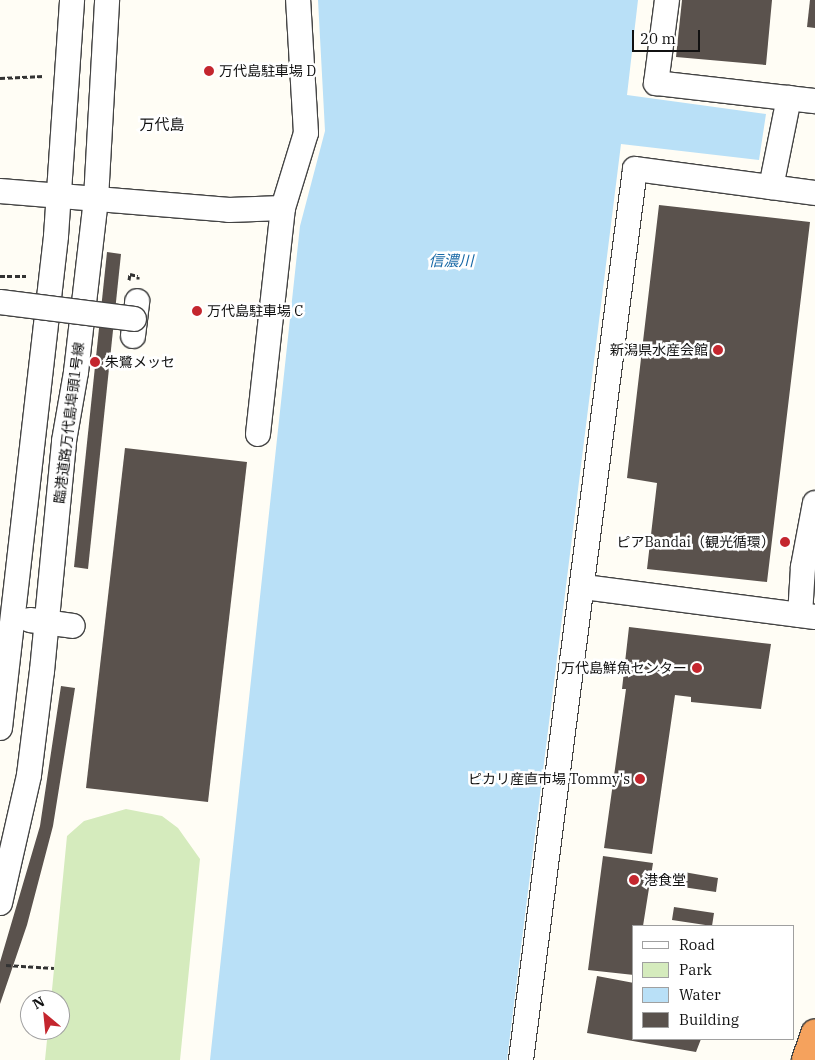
<!DOCTYPE html>
<html>
<head>
<meta charset="utf-8">
<style>
  body { margin:0 }
  #map { position:relative; width:815px; height:1060px; overflow:hidden; background:#fffdf5; font-family:"IBM Plex Serif","Noto Sans JP",serif }
  div>[style] { position:absolute }
  .green>* { inset:0; background:#d5ebbd }
  .water>* { inset:0; background:#b9e0f7 }
  .building>* { inset:0; background:#5a524d }
  .path>* { height:3px; margin-top:-1.5px; transform-origin:0; background:repeating-linear-gradient(90deg,#333 0 5px,transparent 0 7.5px) }
  .roads { filter:drop-shadow(1px 0 #444) drop-shadow(-1px 0 #444) drop-shadow(0 1px #444) drop-shadow(0 -1px #444) }
  .minor>* { height:24px; margin:-12px; padding:0 12px; transform-origin:12px; border-radius:12px; background:#fff }
  .highway>* { height:28px; margin:-14px; padding:0 14px; transform-origin:14px; border-radius:14px; background:#f5a25d }
  .bridges { filter:drop-shadow(1px 0 #444) drop-shadow(-1px 0 #444) drop-shadow(0 1px #444) drop-shadow(0 -1px #444) }
  .minor-bridge>* { height:24px; margin:-12px; padding:0 12px; transform-origin:12px; border-radius:12px; background:#fff }
  .dots>* { width:14px; height:14px; translate:-50% -50%; box-sizing:border-box; border:2px solid #fff; border-radius:50% }
  span { translate:-50% -50%; white-space:nowrap; text-align:center; line-height:1.15; -webkit-text-stroke:5px #fff; paint-order:stroke }
  .poi-label { font-size:14px; color:#111 }
  .left { translate:0 -50%; text-align:left }
  .right { translate:-100% -50%; text-align:right }
  .street-label { font-size:14px; color:#111 }
  .neighbourhood-label { font-size:15px; color:#111 }
  .water-label { font-size:15px; color:#1768a6; font-style:italic }
  .legend { position:absolute; left:632px; top:925px; width:162px; height:115px; box-sizing:border-box; background:#fff; border:1px solid #a0a0a0; margin:0; padding:6px 9px; list-style:none; font-size:15px; color:#111 }
  .legend li { display:flex; align-items:center; gap:10px; height:25px }
  .legend b { width:25px; border:1px solid #a0a0a0 }
  .north { position:absolute; left:20px; top:990px; width:50px; height:50px; box-sizing:border-box; background:#fff; border:1px solid #a0a0a0; border-radius:50%; rotate:332deg; font-size:14px; font-weight:700; line-height:20px; text-align:center; color:#111 }
  .north::after { content:''; display:block; margin:auto; width:18px; height:22px; background:#c4262e; clip-path:polygon(50% 0,100% 100%,50% 72%,0 100%) }
  .scale { position:absolute; left:632px; top:30px; width:68px; height:22px; box-sizing:border-box; border:2px solid #111; border-top:0; padding-left:6px; font-size:15px; line-height:18px; white-space:nowrap; color:#111; -webkit-text-stroke:4px #fff; paint-order:stroke }
</style>
</head>
<body>
<div id="map">
  <div class="green">
    <div style="clip-path:polygon(126px 809px,162px 816px,178px 828px,200px 859px,180px 1060px,45px 1060px,48px 1030px,60px 1030px,60px 1000px,51px 1000px,67px 836px,84px 821px)"></div>
  </div>
  <div class="water">
    <div style="clip-path:polygon(318px 0,638px 0,627px 95px,766px 114px,759px 160px,621px 144px,507px 1060px,210px 1060px,300px 226px,325px 131px)"></div>
  </div>
  <div class="building">
    <div style="clip-path:polygon(682px 0,772px 0,766px 65px,676px 57px)"></div>
    <div style="clip-path:polygon(810px 0,815px 0,815px 28px,807px 27px)"></div>
    <div style="clip-path:polygon(659px 205px,810px 222px,767px 582px,647px 569px,657px 483px,627px 478px)"></div>
    <div style="clip-path:polygon(107px 252px,121px 254px,88px 569px,74px 567px)"></div>
    <div style="clip-path:polygon(125px 448px,247px 462px,208px 802px,86px 788px)"></div>
    <div style="clip-path:polygon(629px 627px,771px 644px,761px 709px,691px 702px,691px 697px,675px 695px,652px 854px,604px 848px,626px 689px,622px 689px)"></div>
    <div style="clip-path:polygon(61px 686px,75px 688px,53px 826px,27px 925px,0 1004px,0 962px,40px 826px)"></div>
    <div style="clip-path:polygon(603px 856px,653px 863px,643px 926px,634px 926px,634px 975px,588px 970px)"></div>
    <div style="clip-path:polygon(678px 871px,718px 878px,716px 892px,676px 886px)"></div>
    <div style="clip-path:polygon(674px 907px,714px 913px,712px 926px,672px 920px)"></div>
    <div style="clip-path:polygon(597px 976px,634px 983px,634px 1039px,701px 1039px,696px 1052px,587px 1033px)"></div>
  </div>
  <div class="path">
    <div style="left:0;top:78px;width:44px;rotate:-2.6deg"></div>
    <div style="left:0;top:276px;width:26px"></div>
    <div style="left:129px;top:280px;width:6px;rotate:-81deg"></div>
    <div style="left:130px;top:274px;width:8px;rotate:14deg"></div>
    <div style="left:138px;top:276px;width:3px;rotate:90deg"></div>
    <div style="left:6px;top:965px;width:48px;rotate:3.6deg"></div>
  </div>
  <div class="roads">
    <div class="minor">
      <div style="left:667px;top:0;width:84px;rotate:97.5deg"></div>
      <div style="left:656px;top:83px;width:160px;rotate:6.5deg"></div>
      <div style="left:771px;top:187px;width:91px;rotate:-78.6deg"></div>
      <div style="left:0;top:191px;width:230px;rotate:4.7deg"></div>
      <div style="left:229px;top:210px;width:54px;rotate:-2.1deg"></div>
      <div style="left:133px;top:336px;width:35px;rotate:-83deg"></div>
      <div style="left:258px;top:434px;width:227px;rotate:-83.7deg"></div>
      <div style="left:283px;top:208px;width:78px;rotate:-73deg"></div>
      <div style="left:306px;top:133px;width:133px;rotate:-93.4deg"></div>
      <div style="left:584px;top:587px;width:233px;rotate:7.4deg"></div>
      <div style="left:800px;top:615px;width:48px;rotate:-86.4deg"></div>
      <div style="left:803px;top:567px;width:65px;rotate:-79.4deg"></div>
      <div style="left:30px;top:620px;width:43px;rotate:7.9deg"></div>
      <div style="left:0;top:728px;width:495px;rotate:-83.5deg"></div>
      <div style="left:56px;top:236px;width:237px;rotate:-86.1deg"></div>
      <div style="left:0;top:903px;width:131px;rotate:-77.2deg"></div>
      <div style="left:29px;top:775px;width:105px;rotate:-82.9deg"></div>
      <div style="left:42px;top:671px;width:231px;rotate:-84.5deg"></div>
      <div style="left:64px;top:441px;width:70px;rotate:-80.1deg"></div>
      <div style="left:76px;top:372px;width:174px;rotate:-83.4deg"></div>
      <div style="left:96px;top:199px;width:199px;rotate:-86.8deg"></div>
      <div style="left:521px;top:1060px;width:898px;rotate:-82.71deg"></div>
      <div style="left:635px;top:169px;width:182px;rotate:7.6deg"></div>
    </div>
    <div class="highway">
      <div style="left:806px;top:1060px;width:28px;rotate:-71deg"></div>
    </div>
  </div>
  <div class="bridges">
    <div class="minor-bridge">
      <div style="left:0;top:302px;width:135px;rotate:7.2deg"></div>
    </div>
  </div>
  <div class="dots">
    <div style="left:209px;top:71px;background:#c4262e"></div>
    <div style="left:197px;top:311px;background:#c4262e"></div>
    <div style="left:718px;top:350px;background:#c4262e"></div>
    <div style="left:95px;top:362px;background:#c4262e"></div>
    <div style="left:785px;top:542px;background:#c4262e"></div>
    <div style="left:697px;top:668px;background:#c4262e"></div>
    <div style="left:640px;top:779px;background:#c4262e"></div>
    <div style="left:634px;top:880px;background:#c4262e"></div>
  </div>
  <div class="poi-label">
    <span class="left" style="left:219px;top:71px">万代島駐車場 D</span>
    <span class="left" style="left:207px;top:311px">万代島駐車場 C</span>
    <span class="right" style="left:708px;top:350px">新潟県水産会館</span>
    <span class="left" style="left:105px;top:362px">朱鷺メッセ</span>
    <span class="right" style="left:775px;top:542px">ピアBandai（観光循環）</span>
    <span class="right" style="left:687px;top:668px">万代島鮮魚センター</span>
    <span class="right" style="left:630px;top:779px">ピカリ産直市場 Tommy's</span>
    <span class="left" style="left:644px;top:880px">港食堂</span>
  </div>
  <div class="street-label">
    <span style="left:69px;top:423px;rotate:-83deg">臨港道路万代島埠頭1号線</span>
  </div>
  <div class="neighbourhood-label">
    <span style="left:162px;top:125px">万代島</span>
  </div>
  <div class="water-label">
    <span style="left:451px;top:261px">信濃川</span>
  </div>
  <ul class="legend">
  <li><b style="height:6px;background:#fff"></b>Road</li>
  <li><b style="height:14px;background:#d5ebbd"></b>Park</li>
  <li><b style="height:14px;background:#b9e0f7"></b>Water</li>
  <li><b style="height:14px;background:#5a524d"></b>Building</li>
  </ul>
  <div class="north">N</div>
  <div class="scale">20 m</div>
</div>
</body>
</html>
